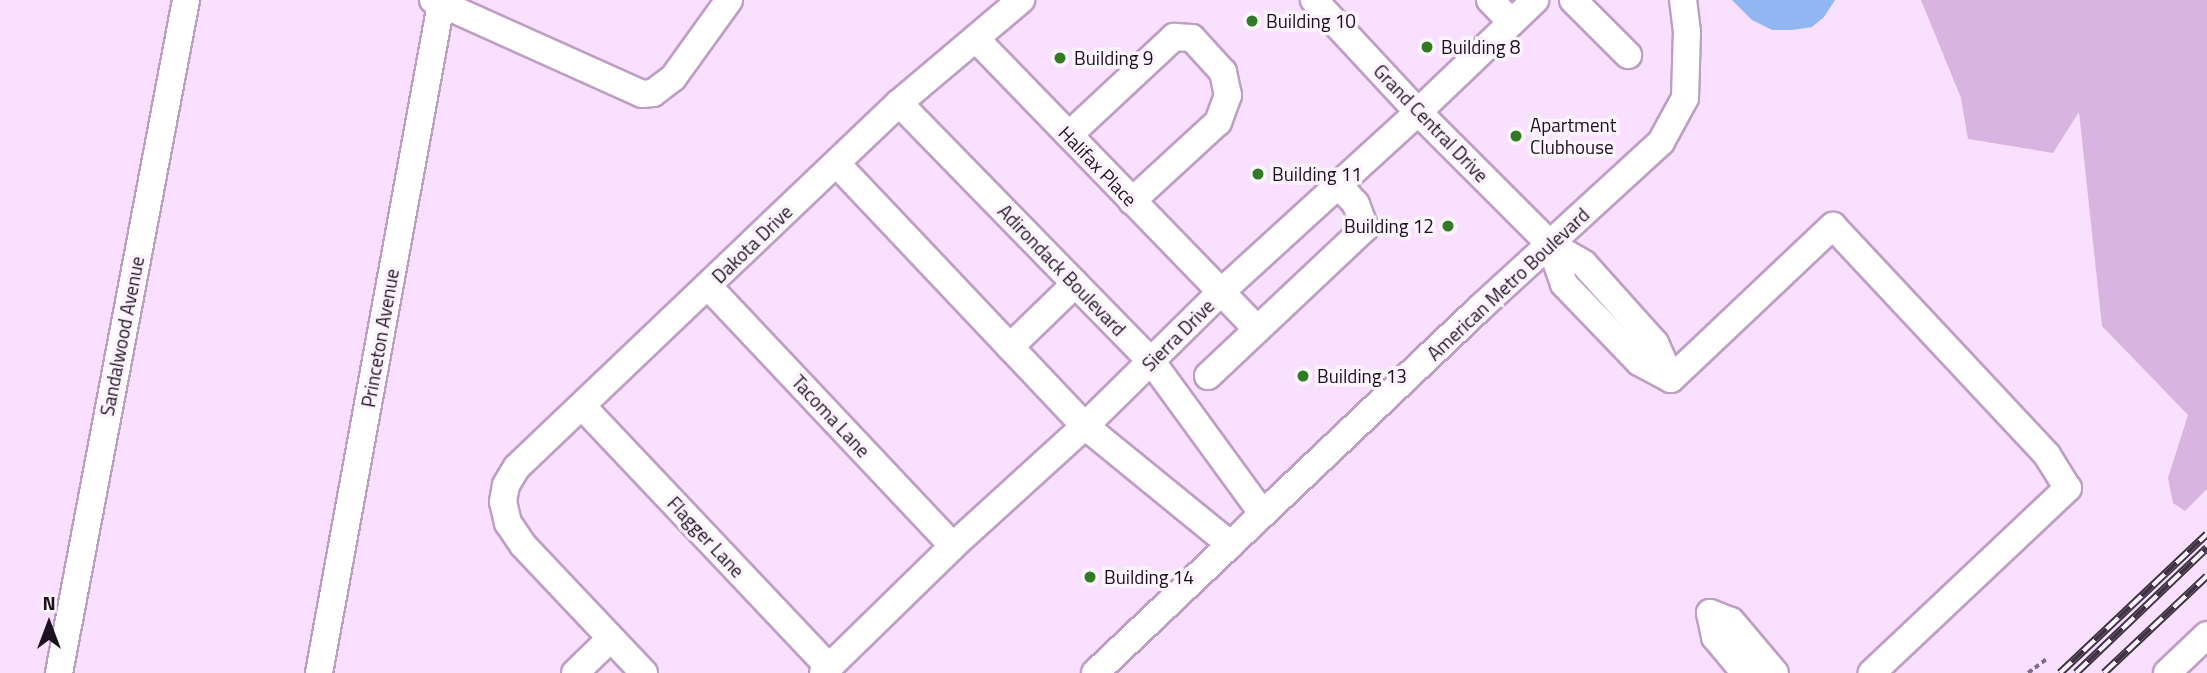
<!DOCTYPE html>
<html>
<head>
<meta charset="utf-8">
<style>
  body { margin:0 }
  #map { position:relative; width:2207px; height:673px; overflow:hidden; background:#f9e0ff; font-family:"Titillium Web",sans-serif }
  div>[style] { position:absolute }
  .green>* { inset:0; background:#d8b4e0 }
  .water>* { inset:0; background:#92b6f2 }
  .path>* { height:3.5px; margin-top:-1.75px; transform-origin:0; background:repeating-linear-gradient(90deg,#817085 0 5px,transparent 0 8.5px) }
  .roads { filter:drop-shadow(2px 0 #be9fc4) drop-shadow(-2px 0 #be9fc4) drop-shadow(0 2px #be9fc4) drop-shadow(0 -2px #be9fc4) }
  .minor>* { height:26px; margin:-13px; padding:0 13px; transform-origin:13px; border-radius:13px; background:#fff }
  .rail>* { height:8px; margin-top:-4px; transform-origin:0; background:repeating-linear-gradient(90deg,#fbf4fc 0 16px,#403343 0 32px); box-sizing:border-box; border-block:2px solid #403343 }
  .dots>* { width:19px; height:19px; translate:-50% -50%; box-sizing:border-box; border:4px solid #fbf4fc; border-radius:50% }
  span { translate:-50% -50%; white-space:nowrap; text-align:center; line-height:1.15; -webkit-text-stroke:7px #fbf4fc; paint-order:stroke }
  .poi-label { font-size:19px; color:#1c111e }
  .left { translate:0 -50%; text-align:left }
  .right { translate:-100% -50%; text-align:right }
  .street-label { font-size:19px; color:#1c111e }
  .north { position:absolute; left:14px; top:589px; width:70px; height:70px; -webkit-text-stroke:5px #fbf4fc; paint-order:stroke; rotate:0deg; font-size:19px; font-weight:700; line-height:28px; text-align:center; color:#1c111e }
  .north::after { content:''; display:block; margin:auto; width:24px; height:32px; background:#1c111e; clip-path:polygon(50% 0,100% 100%,50% 72%,0 100%) }
</style>
</head>
<body>
<div id="map">
  <div class="green">
    <div style="clip-path:polygon(1921px 0,2207px 0,2207px 489px,2185px 511px,2173px 503px,2168px 478px,2188px 415px,2102px 326px,2079px 112px,2053px 153px,1968px 139px,1961px 98px)"></div>
  </div>
  <div class="water">
    <div style="clip-path:polygon(1732px 0,1835px 0,1824px 17px,1812px 27px,1792px 30px,1772px 30px,1752px 20px)"></div>
  </div>
  <div class="path">
    <div style="left:2028px;top:673px;width:25px;rotate:-37deg"></div>
  </div>
  <div class="roads">
    <div class="minor">
      <div style="left:433px;top:0;width:229px;rotate:24.2deg"></div>
      <div style="left:642px;top:94px;width:11px;rotate:-5deg"></div>
      <div style="left:653px;top:93px;width:25px;rotate:-37deg"></div>
      <div style="left:673px;top:78px;width:96px;rotate:-54.3deg"></div>
      <div style="left:1314px;top:0;width:153px;rotate:47.1deg"></div>
      <div style="left:1418px;top:112px;width:187px;rotate:45deg"></div>
      <div style="left:1550px;top:244px;width:39px;rotate:30deg"></div>
      <div style="left:1584px;top:264px;width:106px;rotate:48.1deg"></div>
      <div style="left:1655px;top:343px;width:39px;rotate:66deg"></div>
      <div style="left:1490px;top:0;width:30px;rotate:46deg"></div>
      <div style="left:1573px;top:0;width:78px;rotate:45deg"></div>
      <div style="left:976px;top:39px;width:404px;rotate:45.9deg"></div>
      <div style="left:899px;top:103px;width:362px;rotate:45.7deg"></div>
      <div style="left:1152px;top:362px;width:188px;rotate:53.9deg"></div>
      <div style="left:1069px;top:135px;width:144px;rotate:-43deg"></div>
      <div style="left:1174px;top:37px;width:18px;rotate:3deg"></div>
      <div style="left:1192px;top:38px;width:46px;rotate:47.6deg"></div>
      <div style="left:1223px;top:72px;width:24px;rotate:78deg"></div>
      <div style="left:1228px;top:95px;width:29px;rotate:110deg"></div>
      <div style="left:1218px;top:122px;width:117px;rotate:137.4deg"></div>
      <div style="left:837px;top:164px;width:361px;rotate:46.6deg"></div>
      <div style="left:1085px;top:426px;width:188px;rotate:39.2deg"></div>
      <div style="left:1550px;top:244px;width:42px;rotate:70.7deg"></div>
      <div style="left:1564px;top:284px;width:108px;rotate:46.1deg"></div>
      <div style="left:1639px;top:362px;width:36px;rotate:28deg"></div>
      <div style="left:708px;top:286px;width:357px;rotate:46.7deg"></div>
      <div style="left:1010px;top:347px;width:91px;rotate:-44.1deg"></div>
      <div style="left:1208px;top:376px;width:216px;rotate:-43.3deg"></div>
      <div style="left:1365px;top:228px;width:26px;rotate:-111deg"></div>
      <div style="left:1356px;top:204px;width:26px;rotate:-133deg"></div>
      <div style="left:1671px;top:379px;width:223px;rotate:-43.4deg"></div>
      <div style="left:1833px;top:226px;width:313px;rotate:46.9deg"></div>
      <div style="left:2047px;top:455px;width:39px;rotate:58deg"></div>
      <div style="left:2068px;top:488px;width:270px;rotate:136.7deg"></div>
      <div style="left:583px;top:407px;width:358px;rotate:46.6deg"></div>
      <div style="left:1710px;top:613px;width:22px;rotate:21deg"></div>
      <div style="left:1731px;top:621px;width:68px;rotate:49.8deg"></div>
      <div style="left:1710px;top:613px;width:25px;rotate:78deg"></div>
      <div style="left:1715px;top:637px;width:47px;rotate:50.2deg"></div>
      <div style="left:59px;top:673px;width:685px;rotate:-79.31deg"></div>
      <div style="left:319px;top:673px;width:680px;rotate:-79.67deg"></div>
      <div style="left:575px;top:673px;width:49px;rotate:-44.2deg"></div>
      <div style="left:644px;top:673px;width:176px;rotate:-133.4deg"></div>
      <div style="left:523px;top:545px;width:27px;rotate:-124deg"></div>
      <div style="left:508px;top:523px;width:22px;rotate:-103deg"></div>
      <div style="left:503px;top:502px;width:17px;rotate:-80deg"></div>
      <div style="left:506px;top:485px;width:21px;rotate:-59deg"></div>
      <div style="left:517px;top:467px;width:528px;rotate:-43.62deg"></div>
      <div style="left:899px;top:103px;width:160px;rotate:-40.2deg"></div>
      <div style="left:823px;top:673px;width:182px;rotate:-44.3deg"></div>
      <div style="left:953px;top:546px;width:178px;rotate:-42.3deg"></div>
      <div style="left:1085px;top:426px;width:190px;rotate:-44.6deg"></div>
      <div style="left:1220px;top:293px;width:268px;rotate:-42.4deg"></div>
      <div style="left:1418px;top:112px;width:162px;rotate:-43.7deg"></div>
      <div style="left:1095px;top:673px;width:532px;rotate:-43.48deg"></div>
      <div style="left:1481px;top:307px;width:244px;rotate:-42.5deg"></div>
      <div style="left:1661px;top:142px;width:50px;rotate:-61.4deg"></div>
      <div style="left:1685px;top:98px;width:66px;rotate:-88.3deg"></div>
      <div style="left:1687px;top:32px;width:32px;rotate:-97deg"></div>
      <div style="left:2167px;top:673px;width:55px;rotate:-43.5deg"></div>
    </div>
  </div>
  <div class="rail">
    <div style="left:2060px;top:673px;width:202px;rotate:-43.4deg"></div>
    <div style="left:2076px;top:673px;width:181px;rotate:-43.7deg"></div>
    <div style="left:2104px;top:673px;width:141px;rotate:-43.3deg"></div>
  </div>
  <div class="dots">
    <div style="left:1252px;top:21px;background:#317b22"></div>
    <div style="left:1427px;top:47px;background:#317b22"></div>
    <div style="left:1060px;top:58px;background:#317b22"></div>
    <div style="left:1516px;top:136px;background:#317b22"></div>
    <div style="left:1258px;top:174px;background:#317b22"></div>
    <div style="left:1448px;top:226px;background:#317b22"></div>
    <div style="left:1303px;top:376px;background:#317b22"></div>
    <div style="left:1090px;top:577px;background:#317b22"></div>
  </div>
  <div class="poi-label">
    <span class="left" style="left:1266px;top:21px">Building 10</span>
    <span class="left" style="left:1441px;top:47px">Building 8</span>
    <span class="left" style="left:1074px;top:58px">Building 9</span>
    <span class="left" style="left:1530px;top:136px">Apartment<br>Clubhouse</span>
    <span class="left" style="left:1272px;top:174px">Building 11</span>
    <span class="right" style="left:1434px;top:226px">Building 12</span>
    <span class="left" style="left:1317px;top:376px">Building 13</span>
    <span class="left" style="left:1104px;top:577px">Building 14</span>
  </div>
  <div class="street-label">
    <span style="left:1431px;top:123px;rotate:46deg">Grand Central Drive</span>
    <span style="left:1098px;top:166px;rotate:46deg">Halifax Place</span>
    <span style="left:752px;top:244px;rotate:-44deg">Dakota Drive</span>
    <span style="left:1062px;top:270px;rotate:46deg">Adirondack Boulevard</span>
    <span style="left:1508px;top:284px;rotate:-43deg">American Metro Boulevard</span>
    <span style="left:1178px;top:335px;rotate:-45deg">Sierra Drive</span>
    <span style="left:122px;top:336px;rotate:-79deg">Sandalwood Avenue</span>
    <span style="left:380px;top:338px;rotate:-80deg">Princeton Avenue</span>
    <span style="left:831px;top:416px;rotate:47deg">Tacoma Lane</span>
    <span style="left:706px;top:537px;rotate:47deg">Flagger Lane</span>
  </div>
  <div class="north">N</div>
</div>
</body>
</html>
